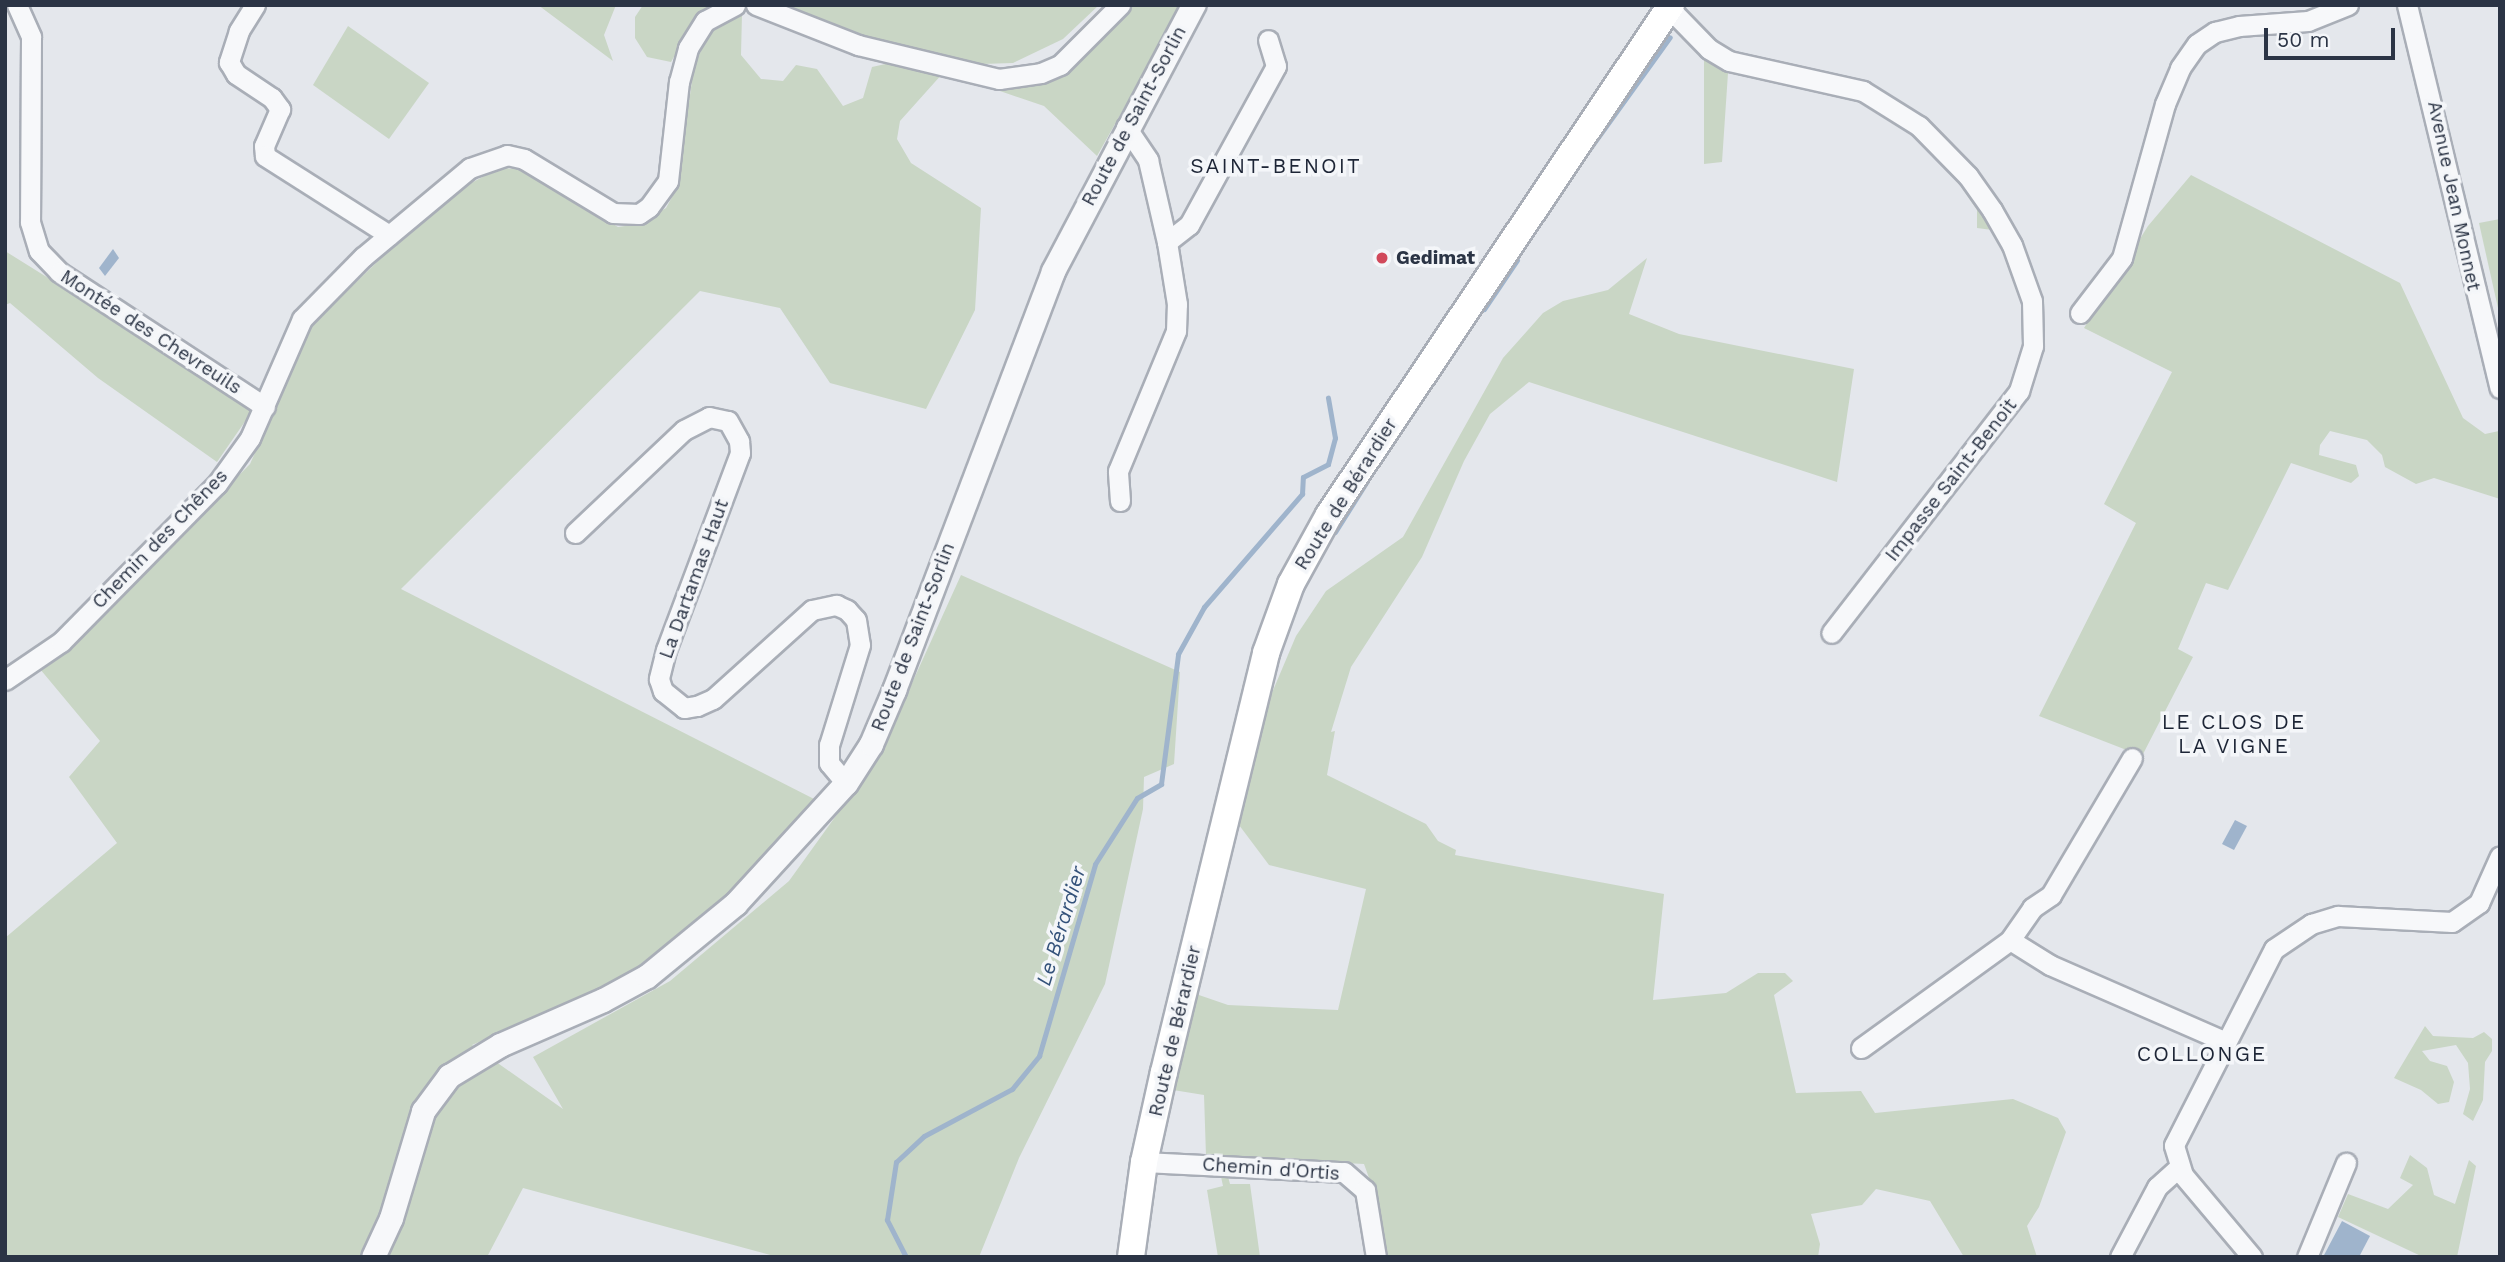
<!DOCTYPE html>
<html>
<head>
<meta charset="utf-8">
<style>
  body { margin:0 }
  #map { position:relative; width:2505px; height:1262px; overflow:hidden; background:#e4e7ec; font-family:"Work Sans",sans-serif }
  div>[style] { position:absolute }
  .green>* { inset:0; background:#c9d6c5 }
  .water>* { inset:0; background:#9fb4cc }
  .stream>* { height:5px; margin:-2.5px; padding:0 2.5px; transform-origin:2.5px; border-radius:2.5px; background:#9fb4cc }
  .roads { filter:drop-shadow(2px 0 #a9aeb7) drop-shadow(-2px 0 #a9aeb7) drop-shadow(0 2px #a9aeb7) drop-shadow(0 -2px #a9aeb7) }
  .minor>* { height:19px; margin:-9.5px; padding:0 9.5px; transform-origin:9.5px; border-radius:9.5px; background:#f7f8fa }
  .tertiary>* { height:23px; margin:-11.5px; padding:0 11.5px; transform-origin:11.5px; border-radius:11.5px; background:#f7f8fa }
  .secondary>* { height:26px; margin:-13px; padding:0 13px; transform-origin:13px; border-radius:13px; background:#fff }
  .dots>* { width:19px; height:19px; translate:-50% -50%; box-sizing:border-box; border:4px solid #f4f6f9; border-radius:50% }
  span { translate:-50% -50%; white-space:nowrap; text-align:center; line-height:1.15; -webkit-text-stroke:7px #f4f6f9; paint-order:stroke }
  .street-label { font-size:19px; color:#2b3445 }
  .poi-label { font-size:19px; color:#2b3445; font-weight:700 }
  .left { translate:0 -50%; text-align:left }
  .neighbourhood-label { font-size:21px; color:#1d2536; letter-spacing:2px }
  .water-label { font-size:21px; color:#34527a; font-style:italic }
  .frame { position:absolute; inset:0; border:7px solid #2b3445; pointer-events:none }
  .scale { position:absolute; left:2264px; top:28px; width:131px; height:32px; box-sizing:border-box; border:4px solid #2b3445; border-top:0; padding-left:9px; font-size:21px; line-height:24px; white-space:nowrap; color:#2b3445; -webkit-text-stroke:5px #f4f6f9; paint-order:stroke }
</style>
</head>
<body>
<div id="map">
  <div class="green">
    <div style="clip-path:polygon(538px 5px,616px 5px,604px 35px,613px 61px)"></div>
    <div style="clip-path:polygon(643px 5px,710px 5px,696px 18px,671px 62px,647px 57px,635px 38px,635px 17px)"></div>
    <div style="clip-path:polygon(775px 5px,1099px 5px,1063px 39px,1013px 63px,982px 64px,898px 50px)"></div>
    <div style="clip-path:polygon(1133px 5px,1182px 5px,1097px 156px,1044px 106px,997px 90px,1032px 85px,1062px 73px,1079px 62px)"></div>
    <div style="clip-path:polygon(730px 14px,742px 14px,741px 55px,761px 79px,783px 81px,796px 65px,817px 69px,843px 106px,863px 98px,872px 67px,899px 61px,943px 73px,900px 121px,897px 139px,911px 163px,981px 208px,975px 310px,926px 409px,830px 383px,780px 308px,700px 291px,401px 589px,818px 801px,702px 922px,612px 984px,472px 1045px,563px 1109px,533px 1057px,670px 981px,789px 881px,879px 756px,961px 575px,1180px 672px,1174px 764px,1144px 777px,1143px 809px,1105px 984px,1019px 1158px,979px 1257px,778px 1257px,523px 1188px,487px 1257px,5px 1257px,5px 938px,117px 843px,69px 777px,100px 741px,40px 669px,72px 645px,250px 464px,311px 326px,444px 197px,500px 168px,518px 169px,618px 227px,639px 224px,666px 208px,677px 188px,694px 66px,713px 25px)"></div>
    <div style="clip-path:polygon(348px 26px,429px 83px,389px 139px,313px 85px)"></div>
    <div style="clip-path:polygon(1704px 56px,1727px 65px,1840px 88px,1892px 109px,1936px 145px,2000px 231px,1977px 228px,1977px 210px,1942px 159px,1881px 105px,1728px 73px,1722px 162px,1704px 164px)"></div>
    <div style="clip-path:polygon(2191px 175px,2400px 283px,2463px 418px,2485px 434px,2499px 431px,2500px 499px,2434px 478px,2416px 484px,2385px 467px,2382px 455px,2367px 440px,2330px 431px,2320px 445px,2319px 455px,2356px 465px,2359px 476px,2351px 483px,2291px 463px,2228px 590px,2206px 583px,2178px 649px,2193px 657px,2142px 756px,2039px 716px,2136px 523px,2104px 504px,2172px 372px,2084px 328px,2148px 226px)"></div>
    <div style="clip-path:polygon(2500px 219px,2500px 317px,2479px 223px)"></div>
    <div style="clip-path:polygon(5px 251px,255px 407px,217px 462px,98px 378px,10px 303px,5px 305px)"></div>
    <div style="clip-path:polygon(1647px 258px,1629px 314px,1679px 334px,1854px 369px,1837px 482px,1529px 382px,1490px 414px,1464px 461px,1422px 557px,1351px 667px,1331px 732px,1335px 731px,1327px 775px,1426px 824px,1438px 841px,1456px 850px,1455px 855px,1664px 894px,1653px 1000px,1726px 993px,1758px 973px,1785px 973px,1793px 981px,1774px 995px,1796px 1093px,1861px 1091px,1875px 1113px,2013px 1099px,2058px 1118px,2066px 1132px,2039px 1207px,2027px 1226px,2037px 1257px,1964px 1257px,1930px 1201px,1876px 1189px,1862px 1205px,1811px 1214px,1820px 1244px,1818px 1257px,1381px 1257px,1373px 1189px,1364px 1164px,1206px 1156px,1204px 1095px,1173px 1090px,1196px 994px,1228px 1005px,1338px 1010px,1366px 889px,1269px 865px,1239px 825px,1258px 726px,1296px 636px,1326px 591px,1403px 537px,1503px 358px,1543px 313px,1563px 301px,1608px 290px)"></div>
    <div style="clip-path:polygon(2425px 1026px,2433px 1036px,2473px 1038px,2484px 1032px,2492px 1039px,2492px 1051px,2485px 1062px,2483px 1100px,2473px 1121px,2463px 1114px,2470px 1089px,2468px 1063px,2456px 1045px,2422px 1051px,2430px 1061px,2447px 1066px,2454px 1082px,2449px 1102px,2438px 1104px,2421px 1090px,2394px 1078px)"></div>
    <div style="clip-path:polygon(2410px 1155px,2427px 1168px,2434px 1195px,2455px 1204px,2469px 1160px,2476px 1166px,2457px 1257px,2423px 1257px,2338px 1217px,2348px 1194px,2388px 1209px,2413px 1185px,2400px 1178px)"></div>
    <div style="clip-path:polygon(1220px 1172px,1227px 1173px,1230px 1184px,1250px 1184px,1260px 1257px,1218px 1257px,1207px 1190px,1223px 1186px)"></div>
  </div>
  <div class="water">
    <div style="clip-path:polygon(113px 249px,119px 258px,105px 276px,99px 268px)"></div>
    <div style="clip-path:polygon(2235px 820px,2247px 826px,2234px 850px,2222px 844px)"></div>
    <div style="clip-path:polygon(2342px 1221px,2370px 1236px,2359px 1257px,2323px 1257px)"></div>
  </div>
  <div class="stream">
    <div style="left:1588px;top:151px;width:140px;rotate:-54.3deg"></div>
    <div style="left:1484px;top:309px;width:59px;rotate:-56deg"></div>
    <div style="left:1335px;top:532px;width:60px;rotate:-57.9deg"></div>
    <div style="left:906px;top:1257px;width:42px;rotate:-117.2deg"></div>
    <div style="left:887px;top:1220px;width:59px;rotate:-81.2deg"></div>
    <div style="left:896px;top:1162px;width:38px;rotate:-43deg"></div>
    <div style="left:924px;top:1136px;width:100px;rotate:-28.1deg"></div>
    <div style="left:1012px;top:1089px;width:43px;rotate:-50.7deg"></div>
    <div style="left:1039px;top:1056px;width:200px;rotate:-73.7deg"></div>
    <div style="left:1095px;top:864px;width:78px;rotate:-57.5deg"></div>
    <div style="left:1137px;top:798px;width:28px;rotate:-30deg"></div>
    <div style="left:1161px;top:784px;width:131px;rotate:-82.5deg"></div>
    <div style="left:1178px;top:654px;width:54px;rotate:-61deg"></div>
    <div style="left:1204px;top:607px;width:150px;rotate:-49.1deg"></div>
    <div style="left:1302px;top:494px;width:17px;rotate:-87deg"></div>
    <div style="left:1303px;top:477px;width:28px;rotate:-27deg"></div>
    <div style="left:1328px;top:464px;width:27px;rotate:-75deg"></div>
    <div style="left:1335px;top:438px;width:41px;rotate:-99.9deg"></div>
  </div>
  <div class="roads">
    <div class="minor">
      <div style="left:17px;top:5px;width:35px;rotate:66deg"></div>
      <div style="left:31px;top:37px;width:185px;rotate:90.3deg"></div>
      <div style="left:30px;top:222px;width:30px;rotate:73deg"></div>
      <div style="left:39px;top:251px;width:29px;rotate:46deg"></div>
      <div style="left:59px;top:272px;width:246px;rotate:33.2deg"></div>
      <div style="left:255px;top:5px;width:31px;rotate:122deg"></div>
      <div style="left:239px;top:31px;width:33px;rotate:108deg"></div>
      <div style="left:229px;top:62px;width:14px;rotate:60deg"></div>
      <div style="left:236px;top:74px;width:43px;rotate:33.7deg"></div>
      <div style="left:272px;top:98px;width:14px;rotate:54deg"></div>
      <div style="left:280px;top:109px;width:40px;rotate:113.4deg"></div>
      <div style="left:264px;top:146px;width:10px;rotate:84deg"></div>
      <div style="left:265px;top:156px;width:147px;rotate:32.5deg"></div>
      <div style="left:756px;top:5px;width:110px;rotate:21.4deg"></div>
      <div style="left:858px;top:45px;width:145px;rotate:13.6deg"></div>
      <div style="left:999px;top:79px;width:42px;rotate:-8.1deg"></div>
      <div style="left:1041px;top:73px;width:21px;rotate:-23deg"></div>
      <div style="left:1060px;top:65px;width:85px;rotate:-45deg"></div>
      <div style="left:2407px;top:5px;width:394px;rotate:76.4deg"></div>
      <div style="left:1670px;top:9px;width:56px;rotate:45.7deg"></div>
      <div style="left:1709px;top:49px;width:23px;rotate:31deg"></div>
      <div style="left:1729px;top:61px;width:137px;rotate:12.6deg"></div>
      <div style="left:1863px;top:91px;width:66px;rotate:32deg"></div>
      <div style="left:1919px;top:126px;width:70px;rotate:45.6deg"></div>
      <div style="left:1968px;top:176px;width:42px;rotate:54.8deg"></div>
      <div style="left:1992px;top:210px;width:40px;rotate:60.3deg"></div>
      <div style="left:2012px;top:245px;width:59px;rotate:70.3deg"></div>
      <div style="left:2032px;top:301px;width:45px;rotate:88.7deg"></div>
      <div style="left:2033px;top:346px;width:47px;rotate:107.3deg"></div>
      <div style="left:2019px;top:391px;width:306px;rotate:127.8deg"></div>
      <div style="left:1126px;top:127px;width:40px;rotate:56deg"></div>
      <div style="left:1148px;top:160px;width:84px;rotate:77deg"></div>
      <div style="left:1167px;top:242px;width:28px;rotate:-38deg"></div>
      <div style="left:1189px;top:225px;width:181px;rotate:-61.3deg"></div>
      <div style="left:1276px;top:66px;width:27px;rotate:-107deg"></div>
      <div style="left:2080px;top:313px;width:69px;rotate:-52.6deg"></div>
      <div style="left:2122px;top:258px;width:160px;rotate:-74.4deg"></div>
      <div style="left:2165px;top:104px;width:39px;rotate:-67deg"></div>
      <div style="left:2180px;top:68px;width:29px;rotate:-55deg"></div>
      <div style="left:2197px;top:44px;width:22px;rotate:-34deg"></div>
      <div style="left:2215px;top:32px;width:25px;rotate:-14deg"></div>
      <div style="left:2239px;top:26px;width:69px;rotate:-4.1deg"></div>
      <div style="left:2308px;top:21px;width:43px;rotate:-21.8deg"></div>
      <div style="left:1120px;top:501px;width:30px;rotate:-94deg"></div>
      <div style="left:1118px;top:471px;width:152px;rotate:-67.5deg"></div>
      <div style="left:1176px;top:331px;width:27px;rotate:-88deg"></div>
      <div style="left:1177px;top:304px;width:63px;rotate:-99.2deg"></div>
      <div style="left:575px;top:533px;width:150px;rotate:-43.4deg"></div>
      <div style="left:684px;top:430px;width:28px;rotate:-27deg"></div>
      <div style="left:709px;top:417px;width:19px;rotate:12deg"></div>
      <div style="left:728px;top:421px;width:23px;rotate:61deg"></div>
      <div style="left:739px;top:441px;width:12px;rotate:85deg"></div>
      <div style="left:740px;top:453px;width:210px;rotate:110.6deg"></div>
      <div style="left:666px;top:650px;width:30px;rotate:104deg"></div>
      <div style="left:659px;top:679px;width:13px;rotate:72deg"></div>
      <div style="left:663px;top:691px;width:27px;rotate:39deg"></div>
      <div style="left:684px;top:708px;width:13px;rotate:-9deg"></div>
      <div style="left:697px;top:706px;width:17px;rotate:-24deg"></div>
      <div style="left:713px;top:699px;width:133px;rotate:-42deg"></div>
      <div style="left:812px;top:610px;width:25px;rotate:-12deg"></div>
      <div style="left:836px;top:605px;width:12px;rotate:24deg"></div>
      <div style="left:847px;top:610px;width:13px;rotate:48deg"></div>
      <div style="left:856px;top:620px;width:25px;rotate:81deg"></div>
      <div style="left:860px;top:645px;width:105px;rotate:107.2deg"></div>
      <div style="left:829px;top:745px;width:18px;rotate:90deg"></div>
      <div style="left:829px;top:763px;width:26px;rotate:50deg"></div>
      <div style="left:5px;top:680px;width:68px;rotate:-34.2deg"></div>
      <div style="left:61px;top:642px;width:222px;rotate:-45.4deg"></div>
      <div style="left:217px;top:484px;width:57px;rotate:-54.3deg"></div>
      <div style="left:250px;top:438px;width:130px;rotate:-66.4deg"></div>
      <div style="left:302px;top:319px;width:87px;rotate:-45.5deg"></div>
      <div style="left:363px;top:257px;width:139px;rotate:-39.8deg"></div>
      <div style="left:470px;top:168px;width:39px;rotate:-19deg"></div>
      <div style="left:507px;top:155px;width:17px;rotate:13deg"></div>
      <div style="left:524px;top:159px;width:104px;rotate:31.2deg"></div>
      <div style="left:613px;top:213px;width:26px;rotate:2deg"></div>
      <div style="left:639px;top:214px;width:12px;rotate:-35deg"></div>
      <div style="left:649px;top:207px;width:32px;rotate:-54deg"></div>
      <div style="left:668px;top:181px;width:100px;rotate:-83.7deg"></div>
      <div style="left:679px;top:82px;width:35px;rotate:-75deg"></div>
      <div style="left:688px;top:48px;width:32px;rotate:-58deg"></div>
      <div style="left:705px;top:21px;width:34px;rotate:-28deg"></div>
      <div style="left:2010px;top:940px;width:47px;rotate:32deg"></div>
      <div style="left:2050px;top:965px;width:192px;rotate:23.6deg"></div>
      <div style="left:1861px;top:1048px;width:184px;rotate:-35.9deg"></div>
      <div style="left:2010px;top:940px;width:39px;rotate:-55deg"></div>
      <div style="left:2032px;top:908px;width:23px;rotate:-34deg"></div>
      <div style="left:2051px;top:895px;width:159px;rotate:-59.4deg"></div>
      <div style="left:1144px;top:1162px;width:200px;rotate:2.9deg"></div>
      <div style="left:1344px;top:1172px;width:28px;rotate:41deg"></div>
      <div style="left:1365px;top:1190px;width:68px;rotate:80.7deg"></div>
      <div style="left:2120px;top:1257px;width:79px;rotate:-62.1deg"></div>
      <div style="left:2157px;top:1187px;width:28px;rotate:-42deg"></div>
      <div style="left:2252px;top:1257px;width:107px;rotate:-130.1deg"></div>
      <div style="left:2183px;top:1175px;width:31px;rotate:-107deg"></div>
      <div style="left:2174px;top:1145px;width:220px;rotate:-63deg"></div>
      <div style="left:2274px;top:949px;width:45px;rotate:-34deg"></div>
      <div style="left:2311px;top:924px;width:28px;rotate:-17deg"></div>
      <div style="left:2338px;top:916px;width:114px;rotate:3deg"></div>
      <div style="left:2452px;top:922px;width:33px;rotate:-35deg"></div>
      <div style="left:2479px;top:903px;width:51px;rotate:-65.9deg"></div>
      <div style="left:2307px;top:1257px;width:102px;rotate:-67.5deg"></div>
    </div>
    <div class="tertiary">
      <div style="left:373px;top:1257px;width:43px;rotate:-65.2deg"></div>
      <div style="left:391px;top:1218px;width:112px;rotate:-73.3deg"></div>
      <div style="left:423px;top:1111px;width:44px;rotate:-53.4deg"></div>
      <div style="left:449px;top:1076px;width:60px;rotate:-31.3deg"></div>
      <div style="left:500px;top:1045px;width:112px;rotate:-23.6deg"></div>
      <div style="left:603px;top:1000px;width:50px;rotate:-28.6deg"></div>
      <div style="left:647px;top:976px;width:114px;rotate:-39.3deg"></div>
      <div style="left:735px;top:904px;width:164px;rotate:-47.5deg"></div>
      <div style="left:846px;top:783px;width:46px;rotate:-57.3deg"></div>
      <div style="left:871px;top:744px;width:59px;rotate:-66.9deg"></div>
      <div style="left:894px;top:690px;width:448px;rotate:-69.2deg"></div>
      <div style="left:1053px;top:271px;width:301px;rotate:-62.2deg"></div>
    </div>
    <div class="secondary">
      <div style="left:1131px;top:1257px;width:96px;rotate:-82.2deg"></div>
      <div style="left:1144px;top:1162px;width:92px;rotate:-77.5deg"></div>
      <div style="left:1164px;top:1072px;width:431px;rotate:-76.3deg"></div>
      <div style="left:1266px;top:653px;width:73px;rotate:-70.1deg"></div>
      <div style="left:1291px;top:584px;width:79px;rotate:-61.2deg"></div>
      <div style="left:1329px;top:515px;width:614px;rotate:-56.15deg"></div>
    </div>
  </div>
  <div class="dots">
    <div style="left:1382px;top:258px;background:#d1495b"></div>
  </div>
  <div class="street-label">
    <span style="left:1134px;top:116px;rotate:-62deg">Route de Saint-Sorlin</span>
    <span style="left:2454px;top:196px;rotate:78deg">Avenue Jean Monnet</span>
    <span style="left:151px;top:332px;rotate:33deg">Montée des Chevreuils</span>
    <span style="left:1951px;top:480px;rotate:-52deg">Impasse Saint-Benoit</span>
    <span style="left:1346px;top:494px;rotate:-58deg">Route de Bérardier</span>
    <span style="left:160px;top:539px;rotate:-46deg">Chemin des Chênes</span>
    <span style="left:694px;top:579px;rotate:-70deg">La Dartamas Haut</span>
    <span style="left:913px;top:637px;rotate:-69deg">Route de Saint-Sorlin</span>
    <span style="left:1175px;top:1031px;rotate:-77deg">Route de Bérardier</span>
    <span style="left:1271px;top:1169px;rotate:4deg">Chemin d'Ortis</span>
  </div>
  <div class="poi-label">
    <span class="left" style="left:1396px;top:258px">Gedimat</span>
  </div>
  <div class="neighbourhood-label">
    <span style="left:1276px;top:166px">SAINT-BENOIT</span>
    <span style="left:2234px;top:734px">LE CLOS DE<br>LA VIGNE</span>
    <span style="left:2202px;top:1054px">COLLONGE</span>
  </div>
  <div class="water-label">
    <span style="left:1061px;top:926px;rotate:-73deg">Le Bérardier</span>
  </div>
  <div class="frame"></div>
  <div class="scale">50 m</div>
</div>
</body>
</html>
